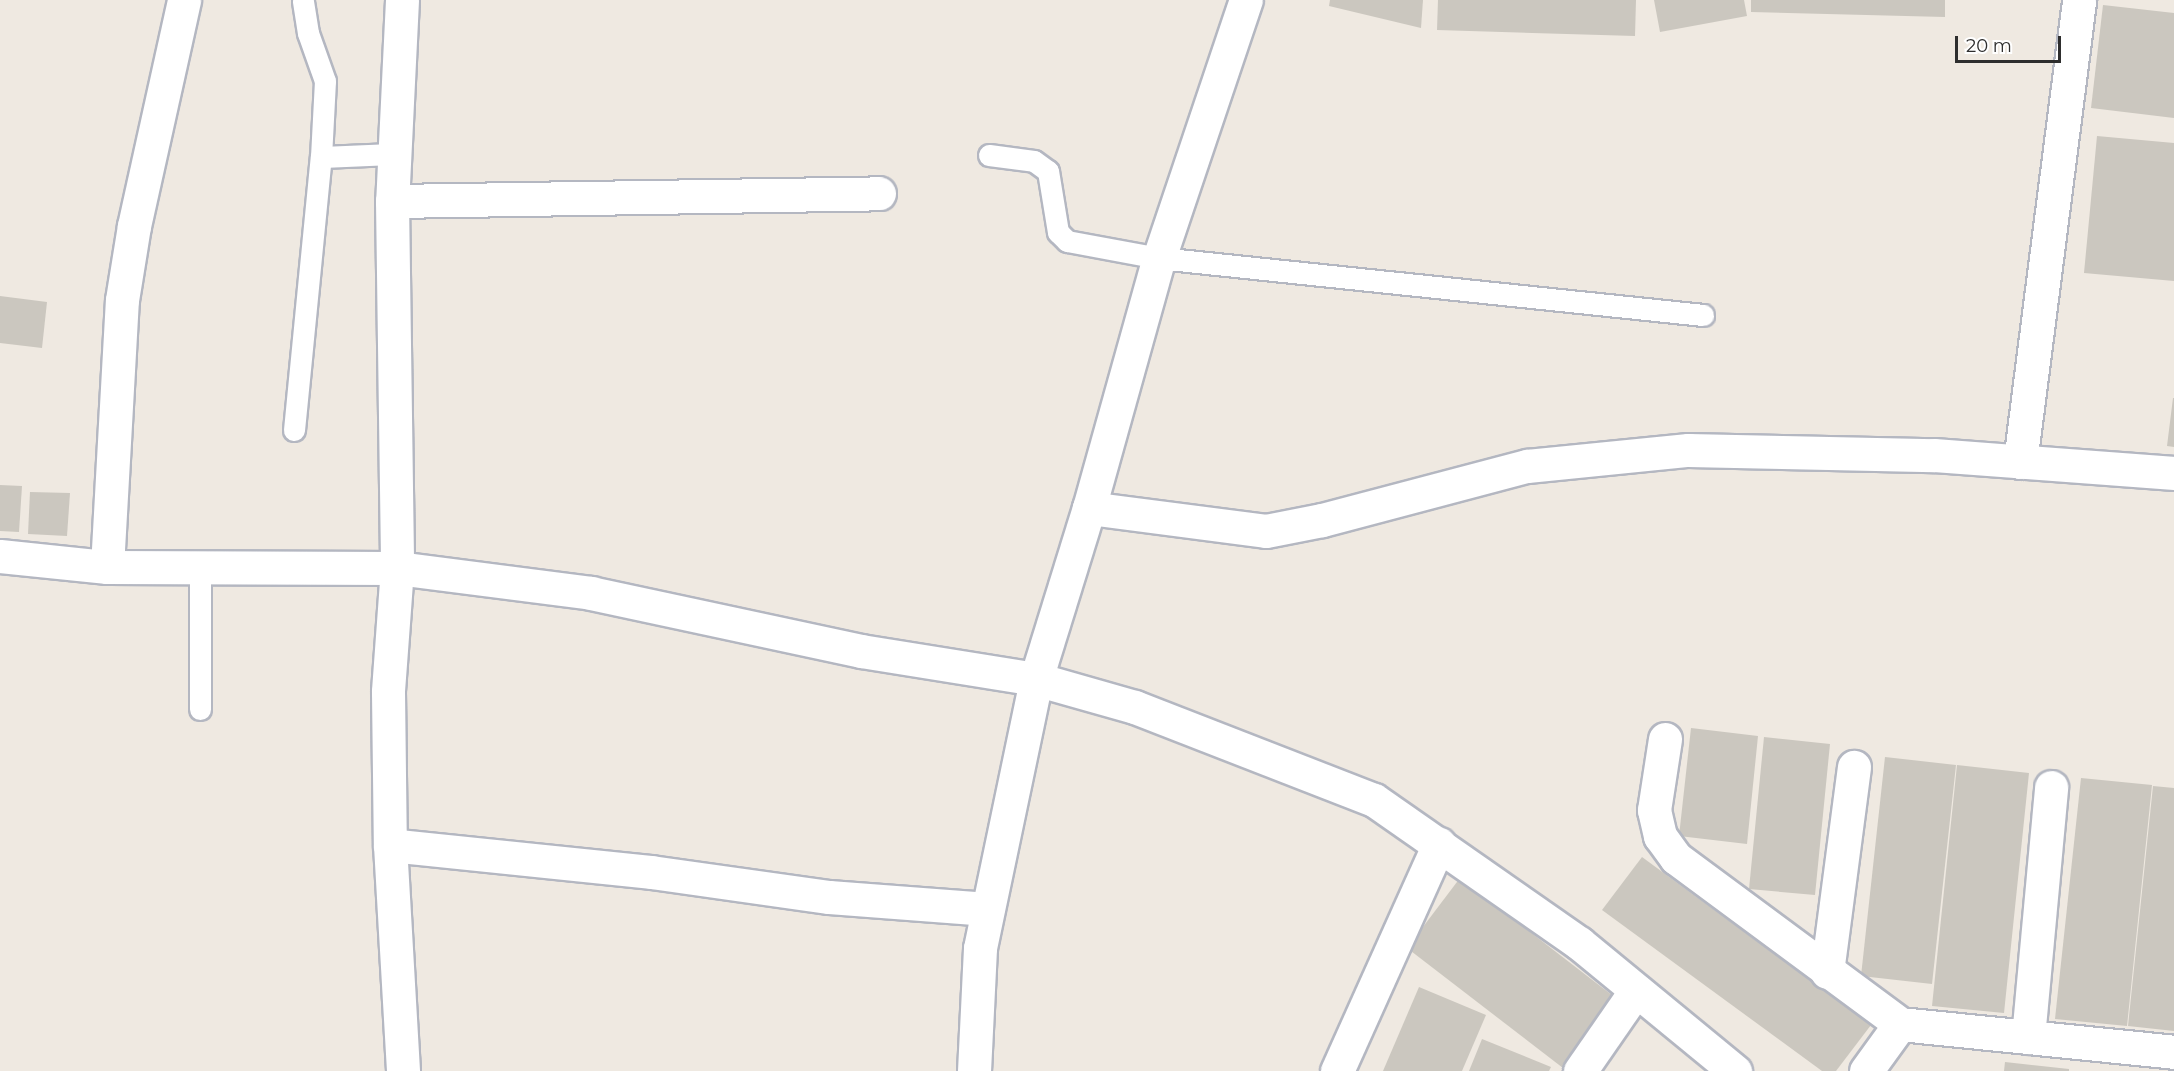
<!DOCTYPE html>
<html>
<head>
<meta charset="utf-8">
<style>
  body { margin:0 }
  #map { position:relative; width:2174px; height:1071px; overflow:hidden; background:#efe9e1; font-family:Montserrat,sans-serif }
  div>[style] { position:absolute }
  .building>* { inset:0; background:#cbc7bf }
  .roads { filter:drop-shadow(2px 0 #b4b7c1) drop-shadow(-2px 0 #b4b7c1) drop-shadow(0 2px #b4b7c1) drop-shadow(0 -2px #b4b7c1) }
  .service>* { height:21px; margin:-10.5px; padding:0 10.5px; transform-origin:10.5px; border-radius:10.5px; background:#fff }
  .minor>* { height:33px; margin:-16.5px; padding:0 16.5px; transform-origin:16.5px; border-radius:16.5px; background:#fff }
  .tertiary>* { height:33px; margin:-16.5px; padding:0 16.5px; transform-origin:16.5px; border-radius:16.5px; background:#fff }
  span { translate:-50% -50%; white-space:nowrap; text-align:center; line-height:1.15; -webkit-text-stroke:6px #fff; paint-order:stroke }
  .scale { position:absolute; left:1955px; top:36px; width:106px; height:27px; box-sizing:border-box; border:3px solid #2e2e2e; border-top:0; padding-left:8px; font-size:18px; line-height:21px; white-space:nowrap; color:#2e2e2e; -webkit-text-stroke:4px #fff; paint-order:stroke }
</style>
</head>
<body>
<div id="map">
  <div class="building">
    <div style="clip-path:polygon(1330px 0,1423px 0,1421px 28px,1329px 6px)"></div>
    <div style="clip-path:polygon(1438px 0,1636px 0,1635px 36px,1437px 30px)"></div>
    <div style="clip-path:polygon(1654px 0,1744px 0,1747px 16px,1660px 32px)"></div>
    <div style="clip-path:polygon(1751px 0,1945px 0,1945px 17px,1751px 12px)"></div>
    <div style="clip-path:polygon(2103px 5px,2174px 13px,2174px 118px,2091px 108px)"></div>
    <div style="clip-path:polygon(2097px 136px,2174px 143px,2174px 281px,2084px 273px)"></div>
    <div style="clip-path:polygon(0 296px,47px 302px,42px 348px,0 343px)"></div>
    <div style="clip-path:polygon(2173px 398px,2174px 398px,2174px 447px,2167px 446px)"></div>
    <div style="clip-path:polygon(0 485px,22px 486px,19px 532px,0 531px)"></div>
    <div style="clip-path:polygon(30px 492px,70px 493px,67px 536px,28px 534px)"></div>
    <div style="clip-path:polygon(1691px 728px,1758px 736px,1747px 844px,1679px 836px)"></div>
    <div style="clip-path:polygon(1764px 737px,1830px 744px,1815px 895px,1749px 889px)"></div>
    <div style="clip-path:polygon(1885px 757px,1956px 765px,1932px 984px,1861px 976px)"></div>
    <div style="clip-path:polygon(1957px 765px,2029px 773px,2004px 1013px,1932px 1006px)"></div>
    <div style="clip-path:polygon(2081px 778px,2152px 785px,2127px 1026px,2055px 1019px)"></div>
    <div style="clip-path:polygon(2153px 786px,2174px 788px,2174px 1031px,2128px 1026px)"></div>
    <div style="clip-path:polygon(1642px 857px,1871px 1025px,1836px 1071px,1822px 1071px,1602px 910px)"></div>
    <div style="clip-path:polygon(1460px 878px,1617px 999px,1563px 1068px,1407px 948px)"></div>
    <div style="clip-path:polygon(1419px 987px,1486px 1015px,1462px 1071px,1383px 1071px)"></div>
    <div style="clip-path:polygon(1482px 1039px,1551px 1067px,1549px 1071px,1469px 1071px)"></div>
    <div style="clip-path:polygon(2005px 1062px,2069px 1069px,2069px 1071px,2004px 1071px)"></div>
  </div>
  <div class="roads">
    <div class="service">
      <div style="left:989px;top:155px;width:45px;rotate:7.6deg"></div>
      <div style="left:1034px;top:161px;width:17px;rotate:36deg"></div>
      <div style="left:1048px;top:171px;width:62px;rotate:80.7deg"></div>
      <div style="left:1058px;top:232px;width:13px;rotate:45deg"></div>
      <div style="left:1067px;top:241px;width:94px;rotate:10.5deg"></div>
      <div style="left:1159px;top:258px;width:547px;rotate:5.98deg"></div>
      <div style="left:321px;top:157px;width:72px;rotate:-2.4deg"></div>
      <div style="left:294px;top:430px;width:274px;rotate:-84.4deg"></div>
      <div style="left:321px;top:157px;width:76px;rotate:-87deg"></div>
      <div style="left:325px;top:81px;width:51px;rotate:-109.5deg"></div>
      <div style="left:308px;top:33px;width:33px;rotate:-99deg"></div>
      <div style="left:200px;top:567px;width:142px;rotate:90deg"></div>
    </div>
    <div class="minor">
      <div style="left:392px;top:201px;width:487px;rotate:-0.9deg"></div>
      <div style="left:2020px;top:462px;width:466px;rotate:-82.7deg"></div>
      <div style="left:1089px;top:508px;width:178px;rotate:7.4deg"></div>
      <div style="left:1266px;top:531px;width:57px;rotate:-11.1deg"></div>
      <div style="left:1322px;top:520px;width:212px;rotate:-14.8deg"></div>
      <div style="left:1527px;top:466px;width:162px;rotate:-5.7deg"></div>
      <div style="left:1688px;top:450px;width:246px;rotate:1.2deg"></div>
      <div style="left:1934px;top:455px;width:241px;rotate:4.3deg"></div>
      <div style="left:107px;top:567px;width:267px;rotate:-86.8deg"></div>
      <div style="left:122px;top:300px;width:75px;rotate:-80.8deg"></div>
      <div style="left:134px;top:226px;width:231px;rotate:-77.5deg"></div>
      <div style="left:1665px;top:739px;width:72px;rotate:98.8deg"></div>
      <div style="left:1654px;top:810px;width:27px;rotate:77deg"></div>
      <div style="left:1660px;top:836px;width:27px;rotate:54deg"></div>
      <div style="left:1676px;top:858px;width:279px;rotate:36.5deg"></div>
      <div style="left:390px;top:845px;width:262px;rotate:5.9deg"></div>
      <div style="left:651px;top:872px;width:180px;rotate:8deg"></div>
      <div style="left:829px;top:897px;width:159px;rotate:4.3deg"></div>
      <div style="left:1827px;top:972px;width:207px;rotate:-82.5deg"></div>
      <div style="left:2028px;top:1037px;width:251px;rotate:-84.7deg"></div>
      <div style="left:1337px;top:1071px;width:249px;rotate:-65.8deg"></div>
      <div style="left:1580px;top:1071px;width:98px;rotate:-55.3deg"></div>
      <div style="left:1866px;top:1071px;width:58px;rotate:-54.1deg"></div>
      <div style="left:1900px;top:1024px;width:275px;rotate:5.8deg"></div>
    </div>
    <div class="tertiary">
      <div style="left:402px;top:0;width:201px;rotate:92.8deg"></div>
      <div style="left:392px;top:201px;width:367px;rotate:89.2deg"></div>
      <div style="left:397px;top:568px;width:124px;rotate:94.2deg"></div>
      <div style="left:388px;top:692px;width:153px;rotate:89.3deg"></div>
      <div style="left:390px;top:845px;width:226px;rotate:86.7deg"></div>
      <div style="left:0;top:556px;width:108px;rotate:5.9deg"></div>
      <div style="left:107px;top:567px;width:290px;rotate:0.2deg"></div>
      <div style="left:397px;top:568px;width:196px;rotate:7.3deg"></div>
      <div style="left:591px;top:593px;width:276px;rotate:12.1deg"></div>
      <div style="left:861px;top:651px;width:177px;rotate:9.1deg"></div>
      <div style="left:1036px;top:679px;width:103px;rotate:15.8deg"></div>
      <div style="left:1135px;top:707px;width:256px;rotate:21.3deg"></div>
      <div style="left:1374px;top:800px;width:250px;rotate:34.9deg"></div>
      <div style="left:1579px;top:943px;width:202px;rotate:39.4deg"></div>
      <div style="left:974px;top:1071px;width:123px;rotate:-87.2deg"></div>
      <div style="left:980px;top:948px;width:275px;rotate:-78.2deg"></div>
      <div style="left:1036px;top:679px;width:179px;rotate:-72.8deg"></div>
      <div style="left:1089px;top:508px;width:260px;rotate:-74.4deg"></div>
      <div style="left:1159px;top:258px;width:272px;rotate:-71.4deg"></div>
    </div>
  </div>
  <div class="scale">20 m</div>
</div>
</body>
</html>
